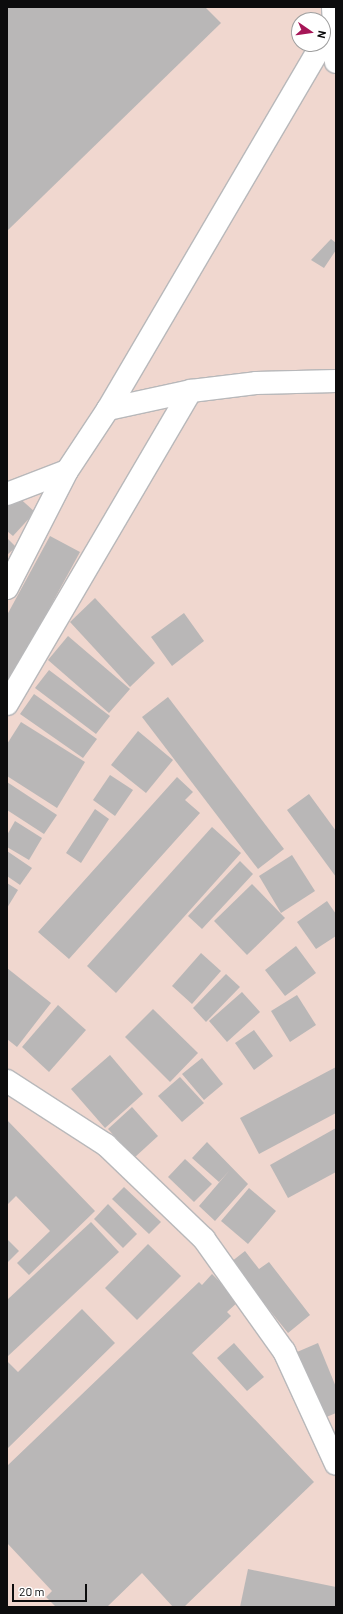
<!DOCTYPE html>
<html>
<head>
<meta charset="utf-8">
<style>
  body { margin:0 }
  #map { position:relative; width:343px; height:1614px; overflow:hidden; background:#e7e7e8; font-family:Barlow,sans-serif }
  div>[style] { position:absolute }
  .commercial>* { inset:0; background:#f0d7cf }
  .building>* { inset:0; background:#b9b7b7 }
  .roads { filter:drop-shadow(1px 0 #b8b8ba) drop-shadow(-1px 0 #b8b8ba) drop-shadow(0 1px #b8b8ba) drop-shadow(0 -1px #b8b8ba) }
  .minor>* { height:22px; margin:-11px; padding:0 11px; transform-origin:11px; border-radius:11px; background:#fff }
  span { translate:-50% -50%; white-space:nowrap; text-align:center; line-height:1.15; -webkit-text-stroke:3px #fff; paint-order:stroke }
  .frame { position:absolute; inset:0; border:8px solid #0c0c0d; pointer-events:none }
  .north { position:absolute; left:291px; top:12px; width:40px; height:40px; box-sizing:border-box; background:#fff; border:1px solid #9e9e9e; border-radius:50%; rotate:103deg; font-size:11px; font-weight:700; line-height:16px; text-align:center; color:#0c0c0d }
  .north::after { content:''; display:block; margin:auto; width:14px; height:18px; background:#a61657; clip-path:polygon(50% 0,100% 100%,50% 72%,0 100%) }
  .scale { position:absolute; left:12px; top:1584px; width:75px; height:18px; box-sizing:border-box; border:2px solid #0c0c0d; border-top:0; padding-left:5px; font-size:12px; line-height:14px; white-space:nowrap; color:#0c0c0d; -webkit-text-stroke:3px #fff; paint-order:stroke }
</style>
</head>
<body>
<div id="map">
  <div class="commercial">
    <div style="clip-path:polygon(evenodd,7px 7px,336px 7px,336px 1607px,7px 1607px,7px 7px,299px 20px,323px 20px,323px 44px,299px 44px,299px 20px)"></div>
  </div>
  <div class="building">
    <div style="clip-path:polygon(7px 7px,205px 7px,221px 23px,7px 231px)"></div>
    <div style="clip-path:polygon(331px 239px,336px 243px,336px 250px,324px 268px,311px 260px)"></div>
    <div style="clip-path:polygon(16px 495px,35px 512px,13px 536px,7px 531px,7px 505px)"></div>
    <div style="clip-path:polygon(50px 536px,80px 552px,7px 686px,7px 615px)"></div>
    <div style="clip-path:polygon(7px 538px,16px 547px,7px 555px)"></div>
    <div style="clip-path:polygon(95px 598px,155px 663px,130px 687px,70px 622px)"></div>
    <div style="clip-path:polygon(184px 613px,204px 641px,172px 666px,151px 637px)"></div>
    <div style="clip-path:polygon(68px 636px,130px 689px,109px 713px,48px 660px)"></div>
    <div style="clip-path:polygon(49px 670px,110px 716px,96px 734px,35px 688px)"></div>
    <div style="clip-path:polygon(34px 694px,97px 739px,83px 758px,20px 714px)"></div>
    <div style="clip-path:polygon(168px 697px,284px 849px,258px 869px,142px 717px)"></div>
    <div style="clip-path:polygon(21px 722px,85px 762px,57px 808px,7px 776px,7px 744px)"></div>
    <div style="clip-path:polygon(138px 731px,173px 760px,146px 793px,111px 765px)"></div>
    <div style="clip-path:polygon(110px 775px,133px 790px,115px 816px,93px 800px)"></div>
    <div style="clip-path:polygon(177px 777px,193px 792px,185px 800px,200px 813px,69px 959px,38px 932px)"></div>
    <div style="clip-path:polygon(7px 782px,57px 815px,44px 834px,7px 810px)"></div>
    <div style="clip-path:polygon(309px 794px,336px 831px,336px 877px,287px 810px)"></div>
    <div style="clip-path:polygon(95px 809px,109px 819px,81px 863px,66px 853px)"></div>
    <div style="clip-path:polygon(15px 821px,42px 838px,29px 860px,7px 847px,7px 835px)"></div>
    <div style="clip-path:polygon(212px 827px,241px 853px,116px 993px,87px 966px)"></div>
    <div style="clip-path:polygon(7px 851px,32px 868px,20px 885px,7px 876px)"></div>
    <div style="clip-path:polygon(292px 855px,315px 891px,281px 913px,259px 876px)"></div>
    <div style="clip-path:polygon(240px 861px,253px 874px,202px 929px,188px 916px)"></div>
    <div style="clip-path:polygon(7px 883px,18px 890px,7px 908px)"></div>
    <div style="clip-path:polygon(252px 884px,285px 918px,247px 955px,214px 921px)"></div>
    <div style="clip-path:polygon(327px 901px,336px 914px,336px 936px,316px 949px,297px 922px)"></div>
    <div style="clip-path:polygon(296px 946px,316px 973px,285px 996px,265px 970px)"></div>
    <div style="clip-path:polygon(201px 953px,221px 971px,192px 1004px,172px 986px)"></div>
    <div style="clip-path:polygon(7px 968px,51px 1003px,17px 1047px,7px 1039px)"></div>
    <div style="clip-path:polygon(226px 974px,240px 987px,206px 1022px,193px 1008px)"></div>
    <div style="clip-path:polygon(242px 992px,260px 1012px,227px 1042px,209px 1021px)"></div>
    <div style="clip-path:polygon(297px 995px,316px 1025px,290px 1042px,271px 1011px)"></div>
    <div style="clip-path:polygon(58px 1005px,86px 1030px,49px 1072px,22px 1047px)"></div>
    <div style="clip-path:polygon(153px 1009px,198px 1053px,170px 1082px,125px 1037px)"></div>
    <div style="clip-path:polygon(254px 1030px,273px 1056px,254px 1070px,235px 1043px)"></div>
    <div style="clip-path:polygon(110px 1055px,143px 1094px,105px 1128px,71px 1089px)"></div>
    <div style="clip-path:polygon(202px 1058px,223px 1084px,204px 1100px,182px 1074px)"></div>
    <div style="clip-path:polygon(336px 1067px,336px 1113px,259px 1154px,240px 1118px)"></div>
    <div style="clip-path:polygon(180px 1077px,204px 1103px,182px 1122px,158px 1096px)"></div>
    <div style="clip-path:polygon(132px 1107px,158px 1136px,134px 1158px,108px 1129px)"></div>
    <div style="clip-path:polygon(7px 1120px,95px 1211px,29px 1275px,17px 1263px,50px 1231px,16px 1196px,7px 1205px)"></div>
    <div style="clip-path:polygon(336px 1128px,336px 1172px,288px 1198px,270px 1165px)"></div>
    <div style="clip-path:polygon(207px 1142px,248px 1184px,215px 1221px,199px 1206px,229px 1171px,219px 1182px,192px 1158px)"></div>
    <div style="clip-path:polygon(185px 1159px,212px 1184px,194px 1202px,168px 1177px)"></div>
    <div style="clip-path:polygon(124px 1187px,161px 1222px,149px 1234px,112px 1199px)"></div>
    <div style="clip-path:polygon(249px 1188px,276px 1211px,248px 1244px,221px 1221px)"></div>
    <div style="clip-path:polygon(108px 1204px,137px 1234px,123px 1248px,94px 1219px)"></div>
    <div style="clip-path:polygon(91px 1222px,119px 1252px,7px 1357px,7px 1300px)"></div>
    <div style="clip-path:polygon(7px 1239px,19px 1251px,7px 1263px)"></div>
    <div style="clip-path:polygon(148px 1244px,181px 1276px,137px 1320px,105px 1288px)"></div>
    <div style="clip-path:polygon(245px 1251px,259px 1269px,269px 1262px,310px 1315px,288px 1333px,231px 1262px)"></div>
    <div style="clip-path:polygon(212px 1274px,239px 1301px,227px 1312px,231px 1316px,192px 1353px,314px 1482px,184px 1607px,173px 1607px,142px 1573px,107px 1607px,56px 1607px,46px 1597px,52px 1591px,7px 1543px,7px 1466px,199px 1282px,202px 1285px)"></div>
    <div style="clip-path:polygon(82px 1309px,115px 1343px,7px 1449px,7px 1361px,18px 1372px)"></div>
    <div style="clip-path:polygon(234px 1343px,264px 1377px,247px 1391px,217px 1358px)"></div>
    <div style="clip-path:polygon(318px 1343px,336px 1387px,336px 1413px,324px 1418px,297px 1352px)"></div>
    <div style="clip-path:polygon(248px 1569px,336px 1587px,336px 1607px,240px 1607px)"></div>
  </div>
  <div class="roads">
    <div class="minor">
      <div style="left:333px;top:7px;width:55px;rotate:86.9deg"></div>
      <div style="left:108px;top:409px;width:85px;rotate:-12.2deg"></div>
      <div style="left:191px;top:391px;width:65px;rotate:-7deg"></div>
      <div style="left:256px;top:383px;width:80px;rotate:-1.4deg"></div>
      <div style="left:7px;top:494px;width:64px;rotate:-21deg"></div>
      <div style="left:7px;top:588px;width:131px;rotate:-62.9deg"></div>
      <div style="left:67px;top:471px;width:74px;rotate:-56.5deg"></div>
      <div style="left:108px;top:409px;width:423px;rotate:-59.6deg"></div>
      <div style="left:7px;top:704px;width:363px;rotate:-59.6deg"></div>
      <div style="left:7px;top:1081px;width:118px;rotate:32.9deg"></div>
      <div style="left:106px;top:1145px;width:136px;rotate:43.8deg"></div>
      <div style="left:204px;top:1239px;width:138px;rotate:54.5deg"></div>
      <div style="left:284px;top:1351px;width:124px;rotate:65.3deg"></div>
    </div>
  </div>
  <div class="frame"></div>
  <div class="north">N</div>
  <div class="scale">20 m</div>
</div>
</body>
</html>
